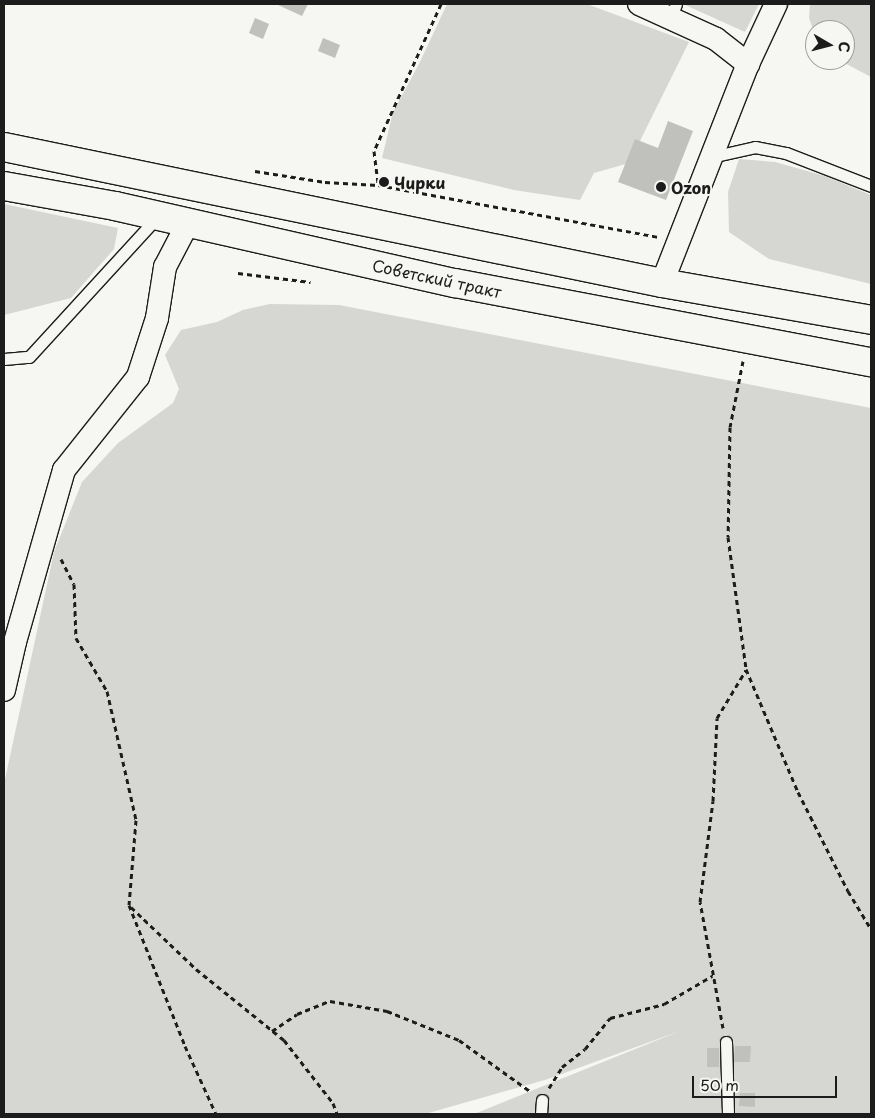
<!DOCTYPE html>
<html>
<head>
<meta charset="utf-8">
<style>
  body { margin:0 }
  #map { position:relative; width:875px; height:1118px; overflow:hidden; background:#f6f6f2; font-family:"Playpen Sans",sans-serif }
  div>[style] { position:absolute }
  .green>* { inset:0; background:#d6d6d2 }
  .building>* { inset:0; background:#c0c0bd }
  .path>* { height:3px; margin-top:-1.5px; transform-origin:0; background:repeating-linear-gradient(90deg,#1c1c1c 0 5px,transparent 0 9px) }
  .roads { filter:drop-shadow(1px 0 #1c1c1c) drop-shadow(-1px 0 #1c1c1c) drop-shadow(0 1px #1c1c1c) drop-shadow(0 -1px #1c1c1c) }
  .service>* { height:11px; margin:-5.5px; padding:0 5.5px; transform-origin:5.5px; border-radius:5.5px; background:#f6f6f2 }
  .minor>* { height:22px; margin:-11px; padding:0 11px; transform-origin:11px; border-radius:11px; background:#f6f6f2 }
  .trunk>* { height:28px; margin:-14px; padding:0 14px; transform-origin:14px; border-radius:14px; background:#f6f6f2 }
  .dots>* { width:14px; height:14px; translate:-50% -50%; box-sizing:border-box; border:2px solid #f6f6f2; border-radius:50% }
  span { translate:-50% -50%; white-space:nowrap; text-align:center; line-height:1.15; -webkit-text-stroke:4px #f6f6f2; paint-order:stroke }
  .poi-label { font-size:16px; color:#1c1c1c; font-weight:700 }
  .left { translate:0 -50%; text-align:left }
  .street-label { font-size:16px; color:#1c1c1c }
  .frame { position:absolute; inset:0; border:5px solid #1c1c1c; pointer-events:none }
  .north { position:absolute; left:805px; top:20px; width:50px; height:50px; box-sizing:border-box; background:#f6f6f2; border:1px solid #9f9f9c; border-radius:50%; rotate:98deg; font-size:14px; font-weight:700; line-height:20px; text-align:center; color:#1c1c1c }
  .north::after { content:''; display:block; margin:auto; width:18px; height:22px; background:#1c1c1c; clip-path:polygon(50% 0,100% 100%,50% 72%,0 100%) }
  .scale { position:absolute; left:692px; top:1076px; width:145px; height:22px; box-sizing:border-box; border:2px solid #1c1c1c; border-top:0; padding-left:6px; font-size:15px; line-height:18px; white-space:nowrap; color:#1c1c1c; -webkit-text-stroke:4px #f6f6f2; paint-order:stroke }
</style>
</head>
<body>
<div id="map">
  <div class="green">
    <div style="clip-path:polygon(447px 4px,587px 4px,689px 42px,629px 163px,594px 173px,580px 200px,514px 190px,382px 158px,393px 112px,419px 64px)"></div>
    <div style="clip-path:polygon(683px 4px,759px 4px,745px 32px)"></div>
    <div style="clip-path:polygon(810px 4px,871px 4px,871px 77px,839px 60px,845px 60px,845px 30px,815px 30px,815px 35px,809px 18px)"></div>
    <div style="clip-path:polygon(739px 159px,775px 162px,825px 176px,871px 195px,871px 284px,769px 259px,729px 232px,728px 192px)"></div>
    <div style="clip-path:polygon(4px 204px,118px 228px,114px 249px,71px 298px,4px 315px)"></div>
    <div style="clip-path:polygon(270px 304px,339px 305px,871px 408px,871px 1114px,474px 1114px,680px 1031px,548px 1079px,425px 1114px,4px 1114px,4px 784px,54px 552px,82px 482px,118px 443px,173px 403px,179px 389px,165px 355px,181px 330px,217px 322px,243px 310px)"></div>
  </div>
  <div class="building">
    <div style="clip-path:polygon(276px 4px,308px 4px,302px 16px)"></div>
    <div style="clip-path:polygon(255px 18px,269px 24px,263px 39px,249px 33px)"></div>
    <div style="clip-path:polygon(323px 38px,340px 45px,335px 58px,318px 51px)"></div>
    <div style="clip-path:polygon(668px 121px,693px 131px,666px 200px,618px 182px,635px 139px,658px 148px)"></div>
    <div style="clip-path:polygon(735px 1046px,751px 1046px,750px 1062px,734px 1062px)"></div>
    <div style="clip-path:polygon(707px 1048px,719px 1048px,719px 1067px,707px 1067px)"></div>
    <div style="clip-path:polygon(740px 1093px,755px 1093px,755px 1107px,739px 1106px)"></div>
  </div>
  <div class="path">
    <div style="left:441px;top:4px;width:162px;rotate:114.5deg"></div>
    <div style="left:374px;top:151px;width:34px;rotate:83deg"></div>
    <div style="left:378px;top:185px;width:286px;rotate:10.5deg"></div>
    <div style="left:255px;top:171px;width:71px;rotate:8.9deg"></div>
    <div style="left:325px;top:182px;width:53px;rotate:3.2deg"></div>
    <div style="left:238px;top:273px;width:73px;rotate:7.1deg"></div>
    <div style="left:743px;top:361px;width:67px;rotate:101.1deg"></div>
    <div style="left:730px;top:427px;width:110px;rotate:91deg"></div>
    <div style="left:728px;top:537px;width:133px;rotate:82.2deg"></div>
    <div style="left:746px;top:669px;width:134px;rotate:67.1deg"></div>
    <div style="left:798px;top:792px;width:111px;rotate:63.2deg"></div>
    <div style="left:848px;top:891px;width:44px;rotate:58.8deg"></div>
    <div style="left:61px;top:559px;width:28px;rotate:63deg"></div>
    <div style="left:74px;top:584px;width:54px;rotate:87.9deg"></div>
    <div style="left:76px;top:638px;width:61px;rotate:59.7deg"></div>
    <div style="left:107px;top:691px;width:132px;rotate:77.3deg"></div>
    <div style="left:136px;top:820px;width:85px;rotate:94.7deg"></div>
    <div style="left:129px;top:905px;width:152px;rotate:68.3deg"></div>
    <div style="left:185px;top:1046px;width:75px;rotate:65.5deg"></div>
    <div style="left:131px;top:907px;width:90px;rotate:43.6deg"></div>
    <div style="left:196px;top:969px;width:113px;rotate:38.9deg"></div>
    <div style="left:284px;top:1040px;width:80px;rotate:52.1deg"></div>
    <div style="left:333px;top:1103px;width:12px;rotate:70deg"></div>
    <div style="left:723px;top:1028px;width:128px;rotate:-100.3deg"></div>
    <div style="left:700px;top:902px;width:102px;rotate:-82.7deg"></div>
    <div style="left:713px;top:801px;width:83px;rotate:-87.2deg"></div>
    <div style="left:717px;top:718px;width:56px;rotate:-58.9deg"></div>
    <div style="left:272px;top:1031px;width:30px;rotate:-34deg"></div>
    <div style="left:297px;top:1014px;width:35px;rotate:-22deg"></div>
    <div style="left:330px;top:1001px;width:58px;rotate:10deg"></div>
    <div style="left:387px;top:1011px;width:78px;rotate:21.9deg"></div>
    <div style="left:459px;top:1040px;width:89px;rotate:35.8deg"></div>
    <div style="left:549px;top:1088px;width:25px;rotate:-58deg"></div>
    <div style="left:562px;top:1067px;width:29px;rotate:-38deg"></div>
    <div style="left:585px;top:1049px;width:40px;rotate:-51deg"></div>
    <div style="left:610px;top:1018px;width:56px;rotate:-14.5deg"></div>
    <div style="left:664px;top:1004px;width:56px;rotate:-30.3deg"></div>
  </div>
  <div class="roads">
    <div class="service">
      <div style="left:671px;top:17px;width:14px;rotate:-69deg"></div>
      <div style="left:711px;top:157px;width:45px;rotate:-12.8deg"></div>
      <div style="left:755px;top:147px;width:32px;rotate:11deg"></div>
      <div style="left:786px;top:153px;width:91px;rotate:21.2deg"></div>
      <div style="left:4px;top:359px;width:25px;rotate:-5deg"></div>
      <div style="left:29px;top:357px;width:191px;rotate:-47.5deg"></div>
      <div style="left:726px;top:1042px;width:72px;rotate:88.4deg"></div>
      <div style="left:541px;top:1114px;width:14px;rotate:-86deg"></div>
    </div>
    <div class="minor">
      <div style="left:639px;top:4px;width:85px;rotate:24.4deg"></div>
      <div style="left:716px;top:39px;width:41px;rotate:38deg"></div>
      <div style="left:662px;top:283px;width:235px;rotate:-68.6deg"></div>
      <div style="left:748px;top:64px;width:66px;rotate:-65deg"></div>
      <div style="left:4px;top:690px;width:49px;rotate:-77.1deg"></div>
      <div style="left:15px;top:642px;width:179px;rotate:-74.1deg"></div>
      <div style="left:64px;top:470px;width:119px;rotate:-51.5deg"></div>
      <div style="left:138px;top:377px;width:62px;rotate:-72.1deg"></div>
      <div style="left:157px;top:318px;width:52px;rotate:-81.1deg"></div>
      <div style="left:165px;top:267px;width:50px;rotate:-62.4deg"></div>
    </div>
    <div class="trunk">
      <div style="left:4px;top:147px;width:672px;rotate:11.68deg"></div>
      <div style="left:662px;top:283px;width:212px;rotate:10deg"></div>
      <div style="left:4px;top:186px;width:113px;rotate:10.2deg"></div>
      <div style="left:115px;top:206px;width:349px;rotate:12.8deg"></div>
      <div style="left:455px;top:283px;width:423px;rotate:10.8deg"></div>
    </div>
  </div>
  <div class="dots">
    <div style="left:384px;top:182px;background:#1c1c1c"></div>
    <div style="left:661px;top:187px;background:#1c1c1c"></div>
  </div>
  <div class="poi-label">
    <span class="left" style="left:394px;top:182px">Чирки</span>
    <span class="left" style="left:671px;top:187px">Ozon</span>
  </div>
  <div class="street-label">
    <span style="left:437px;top:278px;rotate:12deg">Советский тракт</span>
  </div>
  <div class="frame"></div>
  <div class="north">С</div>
  <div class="scale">50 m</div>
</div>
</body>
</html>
